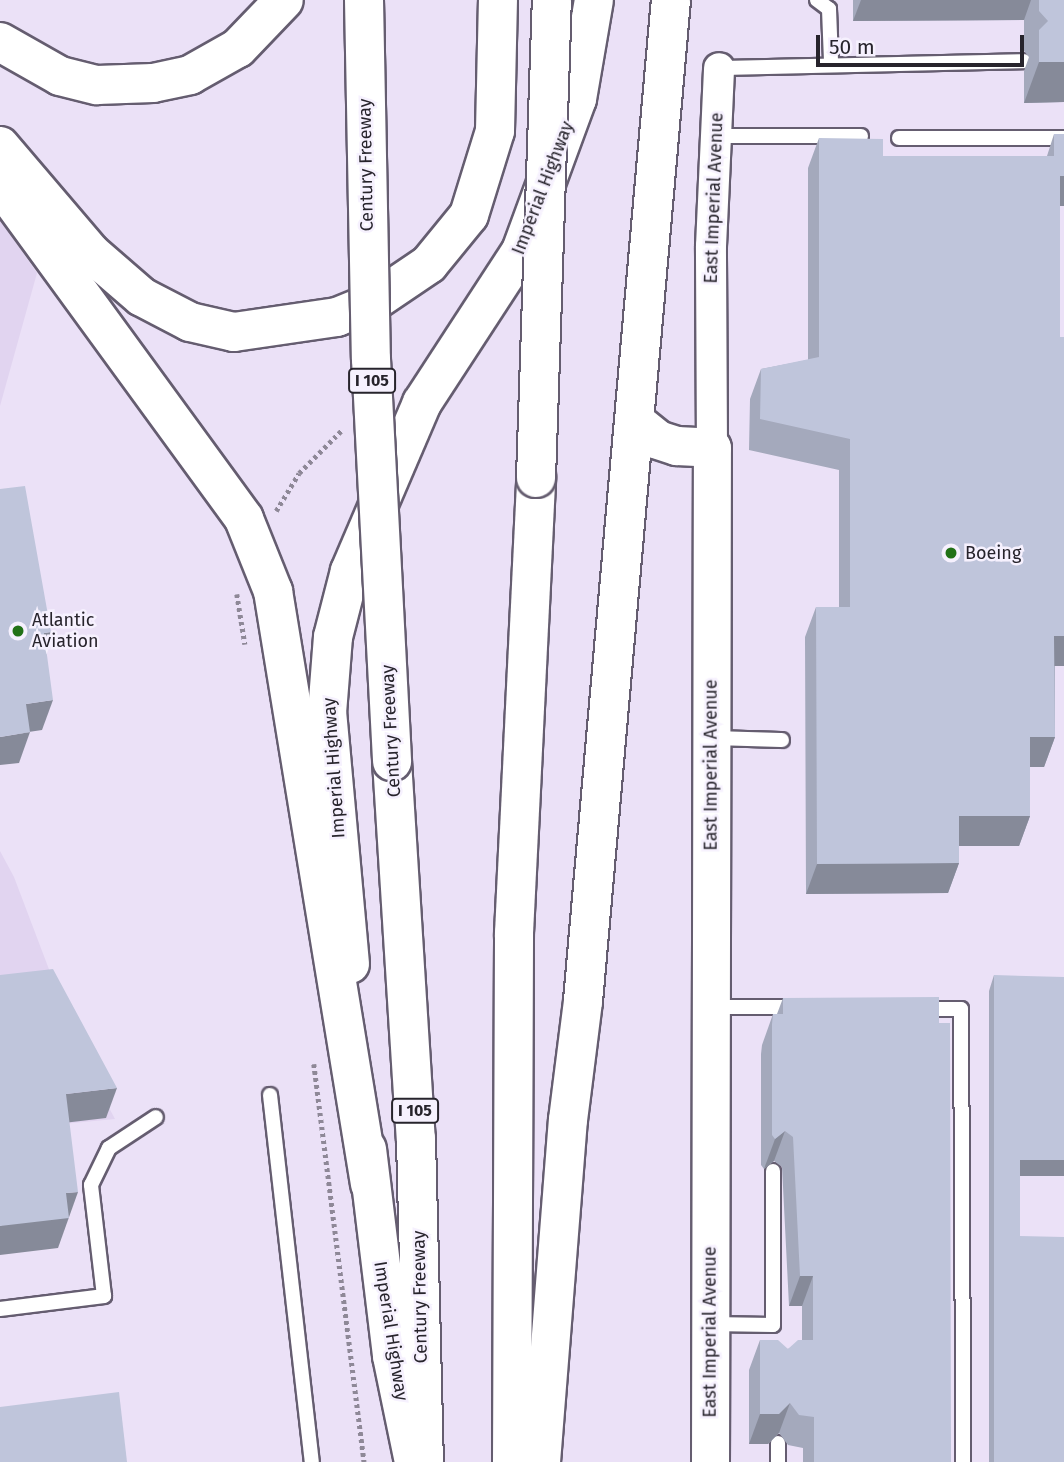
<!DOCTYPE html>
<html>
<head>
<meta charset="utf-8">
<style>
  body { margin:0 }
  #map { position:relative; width:1064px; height:1462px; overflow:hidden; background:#ebe1f7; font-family:"Fira Sans",sans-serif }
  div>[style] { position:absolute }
  .built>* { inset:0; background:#e1d4f0 }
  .path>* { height:4.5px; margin-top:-2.25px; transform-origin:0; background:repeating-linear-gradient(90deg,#8e8897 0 3.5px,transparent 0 7px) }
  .roads { filter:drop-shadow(2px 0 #655d70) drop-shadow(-2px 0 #655d70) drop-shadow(0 2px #655d70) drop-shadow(0 -2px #655d70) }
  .service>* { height:14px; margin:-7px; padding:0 7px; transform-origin:7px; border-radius:7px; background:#fff }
  .minor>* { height:30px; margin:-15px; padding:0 15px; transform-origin:15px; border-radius:15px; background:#fff }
  .tertiary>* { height:37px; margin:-18.5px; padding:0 18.5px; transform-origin:18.5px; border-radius:18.5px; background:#fff }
  .primary>* { height:38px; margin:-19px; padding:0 19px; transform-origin:19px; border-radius:19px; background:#fff }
  .trunk>* { height:38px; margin:-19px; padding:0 19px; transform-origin:19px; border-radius:19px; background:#fff }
  .motorway>* { height:38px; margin:-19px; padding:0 19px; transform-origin:19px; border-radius:19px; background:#fff }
  .bridges { filter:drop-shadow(2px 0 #655d70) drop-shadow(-2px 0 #655d70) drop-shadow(0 2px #655d70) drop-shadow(0 -2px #655d70) }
  .motorway-bridge>* { height:38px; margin:-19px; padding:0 19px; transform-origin:19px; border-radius:19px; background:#fff }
  .wall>* { inset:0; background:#a4a9bc }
  .shaded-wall>* { inset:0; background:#868a99 }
  .building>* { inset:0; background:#bfc5db }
  .dots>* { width:19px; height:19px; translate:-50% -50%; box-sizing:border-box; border:4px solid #f6f1fe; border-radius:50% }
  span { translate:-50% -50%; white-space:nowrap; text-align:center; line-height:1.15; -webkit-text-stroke:5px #f6f1fe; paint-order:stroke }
  .shield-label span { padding:2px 5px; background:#f6f1fe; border:2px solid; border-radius:5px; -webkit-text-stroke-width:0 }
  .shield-label { font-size:16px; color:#27242c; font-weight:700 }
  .street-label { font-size:18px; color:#27242c }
  .poi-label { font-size:18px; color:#27242c }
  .left { translate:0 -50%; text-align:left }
  .scale { position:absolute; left:816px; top:35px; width:208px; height:32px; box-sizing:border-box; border:4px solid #27242c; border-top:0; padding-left:9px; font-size:21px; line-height:24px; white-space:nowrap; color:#27242c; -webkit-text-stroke:5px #f6f1fe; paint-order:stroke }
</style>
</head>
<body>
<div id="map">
  <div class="built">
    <div style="clip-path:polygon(0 220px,37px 273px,0 406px)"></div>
    <div style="clip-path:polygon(0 851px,14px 877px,83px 1059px,115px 1119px,0 1130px)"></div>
  </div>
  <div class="path">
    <div style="left:276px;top:511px;width:44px;rotate:-58.8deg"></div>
    <div style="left:299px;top:473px;width:62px;rotate:-45deg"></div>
    <div style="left:237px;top:594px;width:51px;rotate:80.9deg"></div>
    <div style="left:314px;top:1064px;width:401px;rotate:82.8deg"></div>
  </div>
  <div class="roads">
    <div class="service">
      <div style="left:817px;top:0;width:15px;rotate:37deg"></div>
      <div style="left:829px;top:9px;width:53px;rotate:87.8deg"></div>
      <div style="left:719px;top:68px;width:305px;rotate:-1.3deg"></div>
      <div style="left:714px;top:136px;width:147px"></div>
      <div style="left:899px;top:138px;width:165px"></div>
      <div style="left:713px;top:738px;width:69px;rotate:1.7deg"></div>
      <div style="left:712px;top:1007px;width:84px"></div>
      <div style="left:922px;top:1009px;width:39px"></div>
      <div style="left:961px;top:1009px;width:453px;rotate:89.7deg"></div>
      <div style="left:270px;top:1095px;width:369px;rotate:83.5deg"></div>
      <div style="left:0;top:1309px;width:105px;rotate:-7.1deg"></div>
      <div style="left:104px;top:1296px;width:112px;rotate:-96.7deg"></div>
      <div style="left:91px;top:1185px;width:41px;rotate:-64.1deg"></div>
      <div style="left:109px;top:1148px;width:56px;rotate:-33.4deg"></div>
      <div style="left:711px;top:1324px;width:62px;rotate:0.9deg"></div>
      <div style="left:773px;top:1325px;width:154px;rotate:-90deg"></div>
      <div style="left:778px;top:1443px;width:19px;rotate:90deg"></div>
    </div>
    <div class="minor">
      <div style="left:712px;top:448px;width:202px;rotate:-90.3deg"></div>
      <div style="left:711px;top:246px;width:178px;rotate:-87.4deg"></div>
    </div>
    <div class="tertiary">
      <div style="left:710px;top:1462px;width:1014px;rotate:-89.89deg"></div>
    </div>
    <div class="primary">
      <div style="left:636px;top:422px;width:28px;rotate:39deg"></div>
      <div style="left:658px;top:440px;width:20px;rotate:18deg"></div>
      <div style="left:677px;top:446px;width:35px;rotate:3deg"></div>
      <div style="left:350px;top:964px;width:252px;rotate:-95.2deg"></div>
      <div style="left:327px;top:713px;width:76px;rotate:-85.5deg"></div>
      <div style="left:333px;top:637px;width:68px;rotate:-75.6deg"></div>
      <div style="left:350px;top:571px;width:183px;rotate:-66.8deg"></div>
      <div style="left:422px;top:403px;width:181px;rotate:-56.9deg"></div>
      <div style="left:521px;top:251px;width:162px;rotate:-69.8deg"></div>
      <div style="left:577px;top:99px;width:100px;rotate:-80.3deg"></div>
      <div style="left:367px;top:1149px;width:209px;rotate:83.1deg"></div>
      <div style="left:392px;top:1356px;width:108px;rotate:78.3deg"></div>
      <div style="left:541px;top:1462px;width:343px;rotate:-85.5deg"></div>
      <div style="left:568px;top:1120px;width:120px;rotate:-82.8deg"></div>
      <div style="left:583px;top:1001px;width:1005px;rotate:-84.98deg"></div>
    </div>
    <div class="trunk">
      <div style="left:0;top:184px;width:414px;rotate:53.9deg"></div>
      <div style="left:244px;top:519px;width:78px;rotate:68.1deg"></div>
      <div style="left:273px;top:591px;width:601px;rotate:80.71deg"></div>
    </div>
    <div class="motorway">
      <div style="left:0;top:42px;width:69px;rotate:29.5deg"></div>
      <div style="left:60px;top:76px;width:38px;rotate:14deg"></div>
      <div style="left:97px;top:85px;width:56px;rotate:-2deg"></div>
      <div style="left:153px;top:83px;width:38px;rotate:-12deg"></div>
      <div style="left:190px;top:75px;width:55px;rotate:-29.4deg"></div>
      <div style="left:238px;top:48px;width:66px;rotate:-46.2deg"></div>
      <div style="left:0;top:146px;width:140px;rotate:49.6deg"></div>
      <div style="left:91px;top:253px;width:67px;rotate:40.8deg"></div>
      <div style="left:142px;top:297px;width:54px;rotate:27.5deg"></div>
      <div style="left:190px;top:322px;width:45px;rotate:12.8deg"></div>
      <div style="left:234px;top:332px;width:104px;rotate:-8.3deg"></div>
      <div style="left:337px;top:317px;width:35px;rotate:-22deg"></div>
      <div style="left:370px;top:304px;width:71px;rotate:-34.1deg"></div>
      <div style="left:429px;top:264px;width:63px;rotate:-50.8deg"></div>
      <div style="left:469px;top:215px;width:88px;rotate:-72.8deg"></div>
      <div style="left:495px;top:131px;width:131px;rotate:-88.7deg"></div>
      <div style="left:392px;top:761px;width:379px;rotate:86.4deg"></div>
      <div style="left:416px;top:1139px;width:323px;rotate:88.6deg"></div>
      <div style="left:512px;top:1462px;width:529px;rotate:-89.78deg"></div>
      <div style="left:514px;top:933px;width:456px;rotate:-87.2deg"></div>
    </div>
  </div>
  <div class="bridges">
    <div class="motorway-bridge">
      <div style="left:364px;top:0;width:359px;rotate:88.9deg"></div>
      <div style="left:371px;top:359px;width:403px;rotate:87deg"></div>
      <div style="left:536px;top:478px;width:478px;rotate:-88.1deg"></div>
    </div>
  </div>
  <div class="wall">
    <div style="clip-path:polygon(853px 0,1064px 0,1064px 102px,1024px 103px,1024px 71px,1029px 57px,1024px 51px,1024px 20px,853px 21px)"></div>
    <div style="clip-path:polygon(1054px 134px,1064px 206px,1060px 206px,1060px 337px,1064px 337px,1064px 666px,1055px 666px,1055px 737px,1044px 767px,1030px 767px,1030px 816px,1019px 846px,959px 846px,959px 863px,948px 893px,806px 894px,805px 637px,816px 607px,839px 607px,839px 470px,749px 450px,750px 399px,761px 369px,808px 360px,808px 168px,819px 138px,883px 156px,1047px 156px)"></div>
    <div style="clip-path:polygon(994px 975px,1064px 1176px,1020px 1176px,1020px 1236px,1064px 1462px,989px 1462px,989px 991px)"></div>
    <div style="clip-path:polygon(783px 998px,939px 1023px,951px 1462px,803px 1462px,803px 1448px,788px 1445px,779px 1433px,768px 1444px,749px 1444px,749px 1370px,760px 1340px,788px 1349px,802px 1340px,802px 1306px,789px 1306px,782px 1167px,774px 1161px,764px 1169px,761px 1165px,761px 1054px,762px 1045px,773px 1014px,777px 1014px)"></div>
  </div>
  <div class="shaded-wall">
    <div style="clip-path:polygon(861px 0,1031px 0,1024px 20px,853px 21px)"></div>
    <div style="clip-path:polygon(1039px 62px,1064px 62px,1064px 102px,1024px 103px)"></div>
    <div style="clip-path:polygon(1060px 176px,1064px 176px,1064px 206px,1049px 206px)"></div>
    <div style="clip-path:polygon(51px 632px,40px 663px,44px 633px)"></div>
    <div style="clip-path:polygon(1054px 636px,1064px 636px,1064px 666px,1043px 666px)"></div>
    <div style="clip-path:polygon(53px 700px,42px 730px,15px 734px,26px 704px)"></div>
    <div style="clip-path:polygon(30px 732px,19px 763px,0 765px,0 737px)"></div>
    <div style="clip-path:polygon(1030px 737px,1055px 737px,1044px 767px,1019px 767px)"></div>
    <div style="clip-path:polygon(959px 816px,1030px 816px,1019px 846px,948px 846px)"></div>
    <div style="clip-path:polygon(959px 863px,948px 893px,806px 894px,817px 864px)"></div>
    <div style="clip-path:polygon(117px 1088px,106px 1118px,55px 1124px,66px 1094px)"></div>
    <div style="clip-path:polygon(785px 1131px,774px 1161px,764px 1169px,775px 1139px)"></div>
    <div style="clip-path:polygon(1020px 1160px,1064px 1160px,1064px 1176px,1014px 1176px)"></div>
    <div style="clip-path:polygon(78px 1192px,58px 1248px,0 1255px,0 1226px,66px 1193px)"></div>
    <div style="clip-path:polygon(800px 1276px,813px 1276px,802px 1306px,789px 1306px)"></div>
    <div style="clip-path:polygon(790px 1403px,779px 1433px,768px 1444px,749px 1444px,760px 1414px)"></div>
  </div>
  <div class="building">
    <div style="clip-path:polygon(1039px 0,1064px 0,1064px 62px,1039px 62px,1039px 30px,1048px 21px,1039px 11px)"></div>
    <div style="clip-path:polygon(1054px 134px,1064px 134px,1064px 176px,1060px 176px,1060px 337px,1064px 337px,1064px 636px,1054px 636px,1055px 737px,1030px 737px,1030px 816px,959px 816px,959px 863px,817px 864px,816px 607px,850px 607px,850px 439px,760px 419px,761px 369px,819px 357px,819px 138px,883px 139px,883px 156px,1054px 156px)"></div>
    <div style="clip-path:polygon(25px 486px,51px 632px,44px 633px,53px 700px,26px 704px,30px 732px,0 737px,0 489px)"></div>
    <div style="clip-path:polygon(53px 969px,117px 1088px,66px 1094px,78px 1192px,66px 1193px,69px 1218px,0 1226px,0 975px)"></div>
    <div style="clip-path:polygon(994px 975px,1064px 977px,1064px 1160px,1020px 1160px,1020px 1236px,1064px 1237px,1064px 1462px,994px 1462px)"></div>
    <div style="clip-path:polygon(939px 997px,939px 1023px,950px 1023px,951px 1462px,814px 1462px,814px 1417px,799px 1415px,790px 1403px,779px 1414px,760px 1414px,760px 1340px,778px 1340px,788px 1349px,798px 1340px,813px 1340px,813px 1276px,800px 1276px,793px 1137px,785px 1131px,775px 1139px,772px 1135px,772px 1024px,773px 1014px,783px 1014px,783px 998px)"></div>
    <div style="clip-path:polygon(119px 1392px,127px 1462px,0 1462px,0 1407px)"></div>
  </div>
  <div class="dots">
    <div style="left:951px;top:553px;background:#227117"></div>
    <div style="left:18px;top:631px;background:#227117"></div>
  </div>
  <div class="shield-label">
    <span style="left:372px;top:381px">I 105</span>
    <span style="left:415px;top:1111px">I 105</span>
  </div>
  <div class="street-label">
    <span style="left:366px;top:165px;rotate:-91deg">Century Freeway</span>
    <span style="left:543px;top:188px;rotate:-69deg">Imperial Highway</span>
    <span style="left:714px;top:198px;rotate:-88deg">East Imperial Avenue</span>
    <span style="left:391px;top:731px;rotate:-93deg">Century Freeway</span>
    <span style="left:711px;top:765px;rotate:-90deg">East Imperial Avenue</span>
    <span style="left:334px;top:768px;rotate:-94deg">Imperial Highway</span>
    <span style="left:420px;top:1297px;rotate:-91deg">Century Freeway</span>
    <span style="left:391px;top:1331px;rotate:81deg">Imperial Highway</span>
    <span style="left:710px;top:1332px;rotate:-90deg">East Imperial Avenue</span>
  </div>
  <div class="poi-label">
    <span class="left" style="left:965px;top:553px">Boeing</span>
    <span class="left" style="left:32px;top:631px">Atlantic<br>Aviation</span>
  </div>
  <div class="scale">50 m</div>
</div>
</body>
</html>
